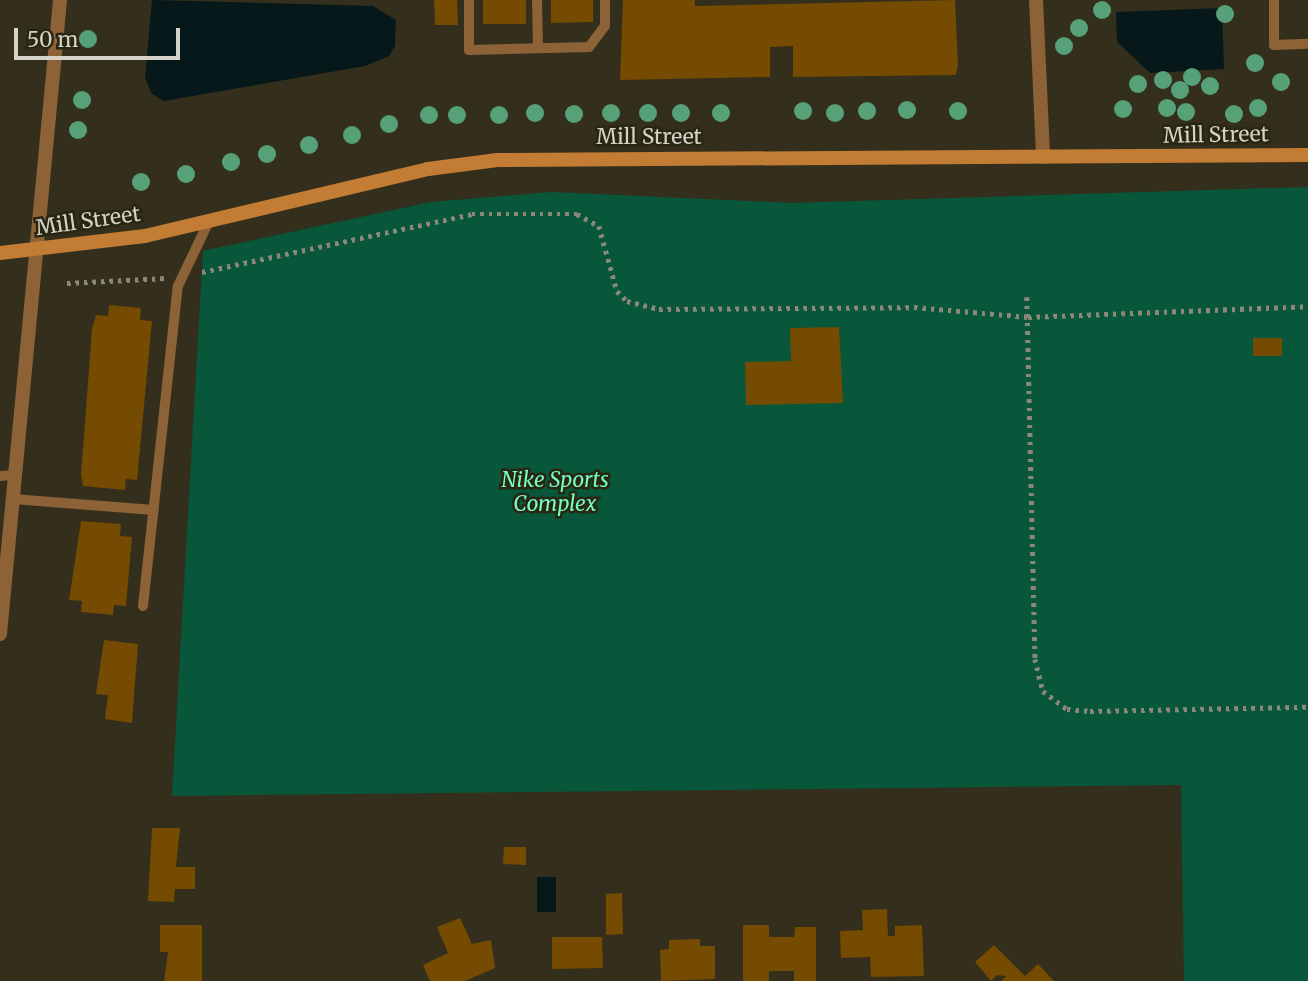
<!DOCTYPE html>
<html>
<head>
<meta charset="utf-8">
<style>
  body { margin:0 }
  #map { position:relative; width:1308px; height:981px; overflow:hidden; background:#332f1c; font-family:Merriweather,serif }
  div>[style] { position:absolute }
  .green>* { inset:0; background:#08573b }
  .water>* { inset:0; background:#07181b }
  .building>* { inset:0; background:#754a01 }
  .path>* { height:4.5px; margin-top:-2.25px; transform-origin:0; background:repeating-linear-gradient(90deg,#8b8879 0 3.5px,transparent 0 8.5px) }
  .service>* { height:10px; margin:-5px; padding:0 5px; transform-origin:5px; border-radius:5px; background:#8d6237 }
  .minor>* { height:14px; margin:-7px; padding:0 7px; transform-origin:7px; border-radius:7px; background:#8d6237 }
  .secondary>* { height:14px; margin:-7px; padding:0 7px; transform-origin:7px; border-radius:7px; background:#c27c33 }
  .trees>* { width:18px; height:18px; margin:-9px; border-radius:50%; background:#56a177 }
  span { translate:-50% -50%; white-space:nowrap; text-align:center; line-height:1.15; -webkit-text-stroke:5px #292612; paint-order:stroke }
  .street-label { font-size:21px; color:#d5d3c7 }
  .park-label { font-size:21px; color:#73ffc2; font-style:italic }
  .scale { position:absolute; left:14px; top:28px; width:166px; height:32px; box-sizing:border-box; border:4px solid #d5d3c7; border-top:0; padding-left:9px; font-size:21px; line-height:24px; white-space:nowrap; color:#d5d3c7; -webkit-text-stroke:5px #292612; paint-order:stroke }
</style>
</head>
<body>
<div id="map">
  <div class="green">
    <div style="clip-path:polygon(1308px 187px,1308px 981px,1184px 981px,1181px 785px,172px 796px,203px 251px,431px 202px,552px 192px,793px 203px)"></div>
  </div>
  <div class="water">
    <div style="clip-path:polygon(152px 0,373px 6px,396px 20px,395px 46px,389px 56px,365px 66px,164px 101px,152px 94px,145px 78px)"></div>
    <div style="clip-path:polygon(1222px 8px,1224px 69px,1150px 73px,1117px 42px,1116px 12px)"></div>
    <div style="clip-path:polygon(537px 877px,556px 877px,556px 912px,537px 912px)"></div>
  </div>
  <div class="building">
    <div style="clip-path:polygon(434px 0,457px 0,458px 25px,435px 25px)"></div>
    <div style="clip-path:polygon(483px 0,526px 0,526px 24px,483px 24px)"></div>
    <div style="clip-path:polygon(551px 0,593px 0,593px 22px,551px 23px)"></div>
    <div style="clip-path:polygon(623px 0,695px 0,695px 6px,955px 0,958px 65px,956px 75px,793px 77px,793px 46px,770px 47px,770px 77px,620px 80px)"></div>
    <div style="clip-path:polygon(109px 305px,141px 308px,140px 320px,152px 321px,137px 480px,126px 479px,125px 490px,83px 486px,81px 475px,92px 329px,96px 315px,108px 316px)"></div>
    <div style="clip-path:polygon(839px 327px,843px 403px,746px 405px,745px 362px,791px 361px,790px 328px)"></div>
    <div style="clip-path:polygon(1253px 338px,1282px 338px,1282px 356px,1253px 356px)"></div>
    <div style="clip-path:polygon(81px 521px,121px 524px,120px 536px,132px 537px,126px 606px,114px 605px,113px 615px,81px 612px,82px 601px,69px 600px)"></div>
    <div style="clip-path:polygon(104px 640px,138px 644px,132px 723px,105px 719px,108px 695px,96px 694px)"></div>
    <div style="clip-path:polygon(152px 828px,180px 828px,176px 867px,195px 867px,195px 889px,175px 889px,174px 902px,148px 901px)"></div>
    <div style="clip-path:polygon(504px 847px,526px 847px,526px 865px,503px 864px)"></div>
    <div style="clip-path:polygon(622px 893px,623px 934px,606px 935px,606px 894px)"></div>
    <div style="clip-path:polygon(887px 909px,888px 936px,895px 936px,895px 926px,922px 925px,924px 976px,871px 977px,870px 957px,841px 958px,840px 931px,863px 930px,862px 910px)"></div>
    <div style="clip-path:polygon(460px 918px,472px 944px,491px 940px,495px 968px,465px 981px,430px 981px,423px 965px,448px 953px,437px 927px)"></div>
    <div style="clip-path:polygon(160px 925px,202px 925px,202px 981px,164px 981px,168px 952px,160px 952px)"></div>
    <div style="clip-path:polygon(743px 925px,769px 925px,769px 937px,794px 937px,795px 927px,816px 927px,816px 981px,794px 981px,794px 971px,769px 971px,769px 981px,743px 981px)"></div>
    <div style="clip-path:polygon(552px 937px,602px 937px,603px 968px,552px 969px)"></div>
    <div style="clip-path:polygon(700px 939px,700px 946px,715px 946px,715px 979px,661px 981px,660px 950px,669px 949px,669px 940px)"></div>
    <div style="clip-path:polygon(994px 945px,1025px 976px,1038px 964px,1054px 981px,1001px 981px,1006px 976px,997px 975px,991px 981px,975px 962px)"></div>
  </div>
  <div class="path">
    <div style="left:202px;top:272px;width:276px;rotate:-12.1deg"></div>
    <div style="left:472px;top:214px;width:105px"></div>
    <div style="left:577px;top:214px;width:25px;rotate:29deg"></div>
    <div style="left:599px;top:226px;width:67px;rotate:74.5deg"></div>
    <div style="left:617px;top:291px;width:14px;rotate:45deg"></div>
    <div style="left:627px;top:301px;width:33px;rotate:14deg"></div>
    <div style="left:659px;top:309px;width:255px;rotate:-0.4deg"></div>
    <div style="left:914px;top:307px;width:114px;rotate:5deg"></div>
    <div style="left:1028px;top:317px;width:280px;rotate:-2.2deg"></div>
    <div style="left:67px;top:283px;width:99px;rotate:-2.9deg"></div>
    <div style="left:1027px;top:297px;width:362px;rotate:88.7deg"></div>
    <div style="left:1035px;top:659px;width:33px;rotate:76deg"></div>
    <div style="left:1043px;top:691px;width:30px;rotate:37deg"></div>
    <div style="left:1067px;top:709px;width:23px;rotate:5deg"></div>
    <div style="left:1090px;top:711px;width:218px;rotate:-1.1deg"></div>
  </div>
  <div class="service">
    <div style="left:469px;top:0;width:50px;rotate:90deg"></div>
    <div style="left:469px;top:50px;width:120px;rotate:-1.4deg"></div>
    <div style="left:589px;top:47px;width:26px;rotate:-53deg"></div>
    <div style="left:605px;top:26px;width:26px;rotate:-90deg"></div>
    <div style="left:537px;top:0;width:48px;rotate:88.8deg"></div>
    <div style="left:1274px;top:0;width:45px;rotate:90deg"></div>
    <div style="left:1274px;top:45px;width:34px;rotate:-2deg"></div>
    <div style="left:0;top:476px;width:16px;rotate:-4deg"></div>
    <div style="left:13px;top:499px;width:141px;rotate:4.5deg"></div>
    <div style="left:143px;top:606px;width:322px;rotate:-83.8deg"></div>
    <div style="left:178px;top:286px;width:72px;rotate:-64.5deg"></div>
  </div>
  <div class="minor">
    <div style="left:1036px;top:0;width:157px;rotate:87.4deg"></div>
    <div style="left:0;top:634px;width:637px;rotate:-84.59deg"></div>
  </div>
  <div class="secondary">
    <div style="left:0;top:253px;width:146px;rotate:-6.7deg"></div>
    <div style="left:145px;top:236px;width:291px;rotate:-13.3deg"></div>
    <div style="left:428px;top:169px;width:70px;rotate:-7.4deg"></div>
    <div style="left:497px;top:160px;width:811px;rotate:-0.35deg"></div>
  </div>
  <div class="trees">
    <div style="left:1102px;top:10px"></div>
    <div style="left:1225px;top:14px"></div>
    <div style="left:1079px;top:28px"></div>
    <div style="left:88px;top:39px"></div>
    <div style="left:1064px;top:46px"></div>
    <div style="left:1255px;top:63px"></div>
    <div style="left:1192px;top:77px"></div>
    <div style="left:1163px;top:80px"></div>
    <div style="left:1281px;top:82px"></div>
    <div style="left:1138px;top:84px"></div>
    <div style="left:1210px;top:86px"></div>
    <div style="left:1180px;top:90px"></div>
    <div style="left:82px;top:100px"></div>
    <div style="left:1167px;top:108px"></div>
    <div style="left:1258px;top:108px"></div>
    <div style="left:1123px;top:109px"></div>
    <div style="left:907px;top:110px"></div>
    <div style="left:803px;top:111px"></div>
    <div style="left:867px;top:111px"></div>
    <div style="left:958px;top:111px"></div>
    <div style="left:1186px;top:112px"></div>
    <div style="left:535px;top:113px"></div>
    <div style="left:611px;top:113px"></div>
    <div style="left:648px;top:113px"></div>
    <div style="left:681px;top:113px"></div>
    <div style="left:721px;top:113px"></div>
    <div style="left:835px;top:113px"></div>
    <div style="left:574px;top:114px"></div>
    <div style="left:1234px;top:114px"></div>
    <div style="left:429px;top:115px"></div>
    <div style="left:457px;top:115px"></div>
    <div style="left:499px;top:115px"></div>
    <div style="left:389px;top:124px"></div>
    <div style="left:78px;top:130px"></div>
    <div style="left:352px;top:135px"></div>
    <div style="left:309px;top:145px"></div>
    <div style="left:267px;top:154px"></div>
    <div style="left:231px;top:162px"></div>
    <div style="left:186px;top:174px"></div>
    <div style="left:141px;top:182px"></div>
  </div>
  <div class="street-label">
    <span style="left:1216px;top:135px;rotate:-1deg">Mill Street</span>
    <span style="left:649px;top:137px">Mill Street</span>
    <span style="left:88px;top:221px;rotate:-8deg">Mill Street</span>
  </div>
  <div class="park-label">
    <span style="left:555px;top:492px">Nike Sports<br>Complex</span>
  </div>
  <div class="scale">50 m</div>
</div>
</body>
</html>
